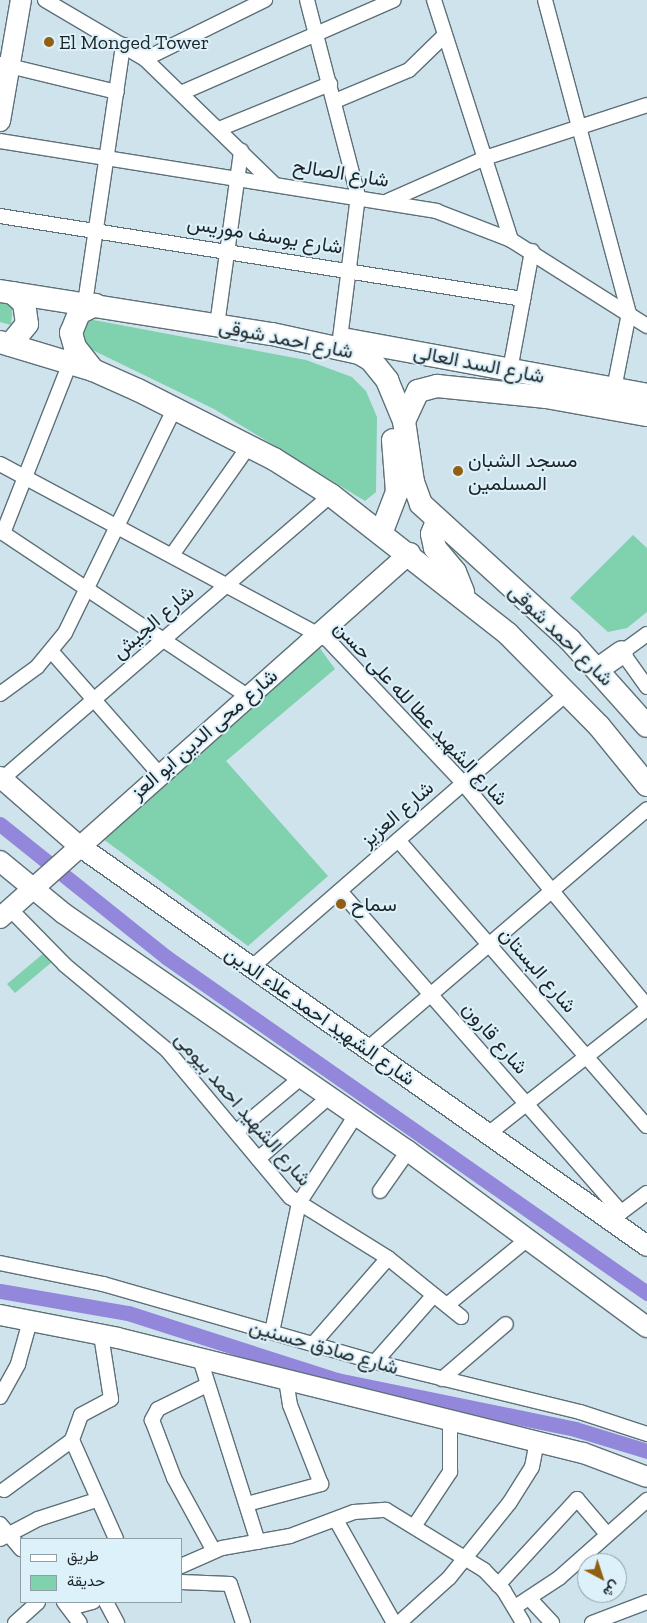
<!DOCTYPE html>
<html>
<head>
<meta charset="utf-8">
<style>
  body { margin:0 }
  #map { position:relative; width:647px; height:1623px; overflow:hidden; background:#cfe3ed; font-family:"Zilla Slab",Vazirmatn,serif }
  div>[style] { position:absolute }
  .green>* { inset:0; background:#80d1ae }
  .canal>* { height:15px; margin:-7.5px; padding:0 7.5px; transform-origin:7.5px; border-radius:7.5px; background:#9387db }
  .roads { filter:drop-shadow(1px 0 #5e7078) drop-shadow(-1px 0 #5e7078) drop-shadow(0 1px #5e7078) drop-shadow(0 -1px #5e7078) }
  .street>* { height:14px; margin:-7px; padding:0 7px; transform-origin:7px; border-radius:7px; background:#fff }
  .secondary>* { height:20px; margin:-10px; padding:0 10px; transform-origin:10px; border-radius:10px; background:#fff }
  .primary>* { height:22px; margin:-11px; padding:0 11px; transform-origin:11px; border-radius:11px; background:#fff }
  .dots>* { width:14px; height:14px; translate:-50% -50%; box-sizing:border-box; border:2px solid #ddf1fa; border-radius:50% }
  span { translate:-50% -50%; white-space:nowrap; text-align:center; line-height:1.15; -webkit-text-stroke:4px #ddf1fa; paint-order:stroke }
  .poi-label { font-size:20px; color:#1c2427 }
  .left { translate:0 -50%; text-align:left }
  .street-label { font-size:20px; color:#1c2427 }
  .legend { position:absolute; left:20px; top:1538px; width:162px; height:65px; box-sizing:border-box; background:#ddf1fa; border:1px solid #909fa6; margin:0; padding:6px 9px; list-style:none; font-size:15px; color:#1c2427 }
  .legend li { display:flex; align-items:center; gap:10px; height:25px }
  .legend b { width:25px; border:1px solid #909fa6 }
  .north { position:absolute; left:577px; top:1553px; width:50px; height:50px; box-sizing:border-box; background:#ddf1fa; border:1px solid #909fa6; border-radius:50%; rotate:140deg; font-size:14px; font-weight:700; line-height:20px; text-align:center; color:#1c2427 }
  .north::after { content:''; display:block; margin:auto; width:18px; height:22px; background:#925f10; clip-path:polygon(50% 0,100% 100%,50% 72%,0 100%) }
</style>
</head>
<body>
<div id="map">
  <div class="green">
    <div style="clip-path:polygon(0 300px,13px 303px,11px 325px,0 322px)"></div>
    <div style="clip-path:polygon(83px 318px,306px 360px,352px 377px,366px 391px,377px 417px,376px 492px,365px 501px,214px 409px,78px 343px)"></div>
    <div style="clip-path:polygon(633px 535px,647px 548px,647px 612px,627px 628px,608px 632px,570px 598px)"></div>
    <div style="clip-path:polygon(319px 647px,335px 669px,226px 761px,328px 876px,248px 946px,99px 836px)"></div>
    <div style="clip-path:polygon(44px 953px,52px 962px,15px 993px,7px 984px)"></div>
  </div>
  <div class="canal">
    <div style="left:0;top:824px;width:213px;rotate:38.7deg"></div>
    <div style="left:166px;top:957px;width:587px;rotate:34.94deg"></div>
    <div style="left:0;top:1291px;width:130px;rotate:9.8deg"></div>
    <div style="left:128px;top:1313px;width:219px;rotate:17.8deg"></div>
    <div style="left:337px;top:1380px;width:243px;rotate:11.6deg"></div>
    <div style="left:575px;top:1429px;width:75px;rotate:17deg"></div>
  </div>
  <div class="roads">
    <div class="street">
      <div style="left:45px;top:0;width:116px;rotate:30.5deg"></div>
      <div style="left:145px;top:59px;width:178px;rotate:44.1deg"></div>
      <div style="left:307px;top:0;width:203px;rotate:75.4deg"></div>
      <div style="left:358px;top:196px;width:143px;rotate:97.2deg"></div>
      <div style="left:434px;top:0;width:252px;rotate:72.2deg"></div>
      <div style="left:545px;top:0;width:324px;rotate:75deg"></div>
      <div style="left:629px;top:313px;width:77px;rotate:101.2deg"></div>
      <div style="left:145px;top:59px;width:134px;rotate:-26.2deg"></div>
      <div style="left:1px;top:64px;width:119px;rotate:13.6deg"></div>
      <div style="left:181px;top:93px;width:232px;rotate:-23.6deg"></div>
      <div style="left:335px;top:101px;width:80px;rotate:-22.7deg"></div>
      <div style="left:409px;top:70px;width:50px;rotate:-44.2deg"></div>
      <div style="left:219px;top:129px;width:120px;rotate:-22.1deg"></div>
      <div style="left:0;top:141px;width:442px;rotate:9.1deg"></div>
      <div style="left:436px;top:211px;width:80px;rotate:21.1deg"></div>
      <div style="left:511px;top:240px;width:161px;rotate:32.3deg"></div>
      <div style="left:388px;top:201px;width:106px;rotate:-23.9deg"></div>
      <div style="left:485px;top:158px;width:170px;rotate:-18.1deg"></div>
      <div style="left:0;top:216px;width:530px;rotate:9.02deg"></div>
      <div style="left:85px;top:303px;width:261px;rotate:-81.6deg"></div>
      <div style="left:217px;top:325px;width:176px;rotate:-82.1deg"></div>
      <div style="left:510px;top:370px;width:121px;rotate:-79.5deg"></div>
      <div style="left:0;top:464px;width:372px;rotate:28.2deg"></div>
      <div style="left:328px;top:640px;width:197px;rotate:46.6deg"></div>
      <div style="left:463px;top:783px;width:289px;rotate:50.5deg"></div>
      <div style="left:0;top:531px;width:297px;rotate:33.7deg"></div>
      <div style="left:3px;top:533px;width:183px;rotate:-68.5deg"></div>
      <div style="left:172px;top:555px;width:133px;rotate:-54.8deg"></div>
      <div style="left:647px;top:634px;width:31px;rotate:144deg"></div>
      <div style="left:622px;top:652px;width:43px;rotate:54.5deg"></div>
      <div style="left:52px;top:652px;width:162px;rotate:48.7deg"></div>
      <div style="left:0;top:694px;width:46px;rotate:-36.1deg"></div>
      <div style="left:37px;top:667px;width:44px;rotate:-50.5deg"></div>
      <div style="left:65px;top:633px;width:251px;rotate:-64deg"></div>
      <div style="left:2px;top:779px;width:435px;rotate:-40.8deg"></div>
      <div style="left:398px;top:840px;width:379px;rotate:49deg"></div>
      <div style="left:340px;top:891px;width:427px;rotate:48.8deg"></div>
      <div style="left:10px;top:909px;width:78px;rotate:45.5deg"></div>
      <div style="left:65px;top:965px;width:133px;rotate:39.8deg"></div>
      <div style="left:167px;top:1050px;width:192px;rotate:50.1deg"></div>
      <div style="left:290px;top:1197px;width:115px;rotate:31.9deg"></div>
      <div style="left:388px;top:1258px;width:94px;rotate:38.9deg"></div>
      <div style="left:252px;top:967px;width:419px;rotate:-41deg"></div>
      <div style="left:366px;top:1050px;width:370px;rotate:-40.6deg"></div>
      <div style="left:236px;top:1132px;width:86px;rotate:-39.8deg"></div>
      <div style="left:488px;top:1134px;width:202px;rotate:-38.2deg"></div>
      <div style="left:258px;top:1159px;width:96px;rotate:-41.2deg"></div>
      <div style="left:380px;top:1191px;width:49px;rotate:-55deg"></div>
      <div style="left:615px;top:1217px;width:40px;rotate:-37deg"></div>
      <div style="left:0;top:1263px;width:105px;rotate:11.5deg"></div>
      <div style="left:103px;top:1284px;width:283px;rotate:16deg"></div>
      <div style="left:375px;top:1362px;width:211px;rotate:13.7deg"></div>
      <div style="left:580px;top:1412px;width:71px;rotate:18.2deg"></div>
      <div style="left:447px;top:1305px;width:106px;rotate:-39.3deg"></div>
      <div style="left:272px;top:1332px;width:132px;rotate:-78.2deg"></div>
      <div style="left:299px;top:1203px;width:105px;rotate:-57.1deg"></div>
      <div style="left:101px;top:1335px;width:65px;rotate:81.1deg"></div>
      <div style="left:111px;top:1399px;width:34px;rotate:152deg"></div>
      <div style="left:81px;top:1415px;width:27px;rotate:110deg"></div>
      <div style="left:72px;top:1440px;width:108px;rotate:66deg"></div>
      <div style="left:313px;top:1344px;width:114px;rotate:-48.9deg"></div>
      <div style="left:200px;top:1359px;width:192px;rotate:72.4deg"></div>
      <div style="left:375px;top:1362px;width:89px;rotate:-48.6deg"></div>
      <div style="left:442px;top:1379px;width:84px;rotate:-40.7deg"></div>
      <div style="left:207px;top:1385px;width:55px;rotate:153.9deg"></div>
      <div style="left:158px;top:1409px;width:13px;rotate:119deg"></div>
      <div style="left:152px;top:1420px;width:62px;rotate:69.2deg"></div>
      <div style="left:174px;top:1478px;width:83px;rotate:61.3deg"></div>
      <div style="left:0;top:1397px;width:38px;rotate:-61deg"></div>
      <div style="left:18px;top:1364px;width:45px;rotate:-74.4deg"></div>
      <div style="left:4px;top:1490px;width:84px;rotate:-36.3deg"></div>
      <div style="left:247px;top:1504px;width:77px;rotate:-15.1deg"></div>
      <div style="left:321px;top:1484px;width:85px;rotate:-111.4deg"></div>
      <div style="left:290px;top:1405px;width:25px;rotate:-99deg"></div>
      <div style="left:336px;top:1520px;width:118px;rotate:60.6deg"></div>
      <div style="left:0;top:1524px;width:33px;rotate:50deg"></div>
      <div style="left:415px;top:1525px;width:64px;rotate:-56.6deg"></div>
      <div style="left:450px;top:1472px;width:51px;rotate:-90deg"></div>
      <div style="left:0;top:1539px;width:43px;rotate:-27.8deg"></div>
      <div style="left:38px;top:1519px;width:61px;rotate:-18.1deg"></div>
      <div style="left:181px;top:1566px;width:45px;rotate:-23.7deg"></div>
      <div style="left:222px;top:1548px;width:69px;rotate:-10deg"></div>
      <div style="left:290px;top:1536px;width:68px;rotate:-20.6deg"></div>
      <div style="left:354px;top:1512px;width:32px;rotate:-4deg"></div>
      <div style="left:386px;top:1510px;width:115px;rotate:31.5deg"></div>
      <div style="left:484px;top:1570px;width:29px;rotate:46deg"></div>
      <div style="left:504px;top:1591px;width:37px;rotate:59deg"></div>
      <div style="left:181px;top:1582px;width:49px;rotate:2.3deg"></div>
      <div style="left:230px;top:1584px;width:41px;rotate:71.6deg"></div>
      <div style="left:498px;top:1585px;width:117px;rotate:-47.4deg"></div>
      <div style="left:577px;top:1499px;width:45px;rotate:49.5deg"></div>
      <div style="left:529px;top:1598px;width:34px;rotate:47deg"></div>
      <div style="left:64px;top:1602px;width:26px;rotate:53deg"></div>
      <div style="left:106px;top:1602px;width:24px;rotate:62deg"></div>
      <div style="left:515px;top:1607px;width:53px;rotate:-33.4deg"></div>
      <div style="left:559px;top:1578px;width:118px;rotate:-41.6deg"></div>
      <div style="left:70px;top:1608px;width:24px;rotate:-15deg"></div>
      <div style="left:15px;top:1623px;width:31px;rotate:-42deg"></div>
      <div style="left:399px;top:1623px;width:67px;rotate:-42deg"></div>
      <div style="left:449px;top:1578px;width:97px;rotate:-51.2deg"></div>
      <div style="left:510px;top:1502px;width:41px;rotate:-57.8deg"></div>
      <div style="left:532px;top:1467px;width:25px;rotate:-79deg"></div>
      <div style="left:592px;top:1623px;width:59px;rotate:-20.9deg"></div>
    </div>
    <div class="secondary">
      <div style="left:0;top:121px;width:123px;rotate:-80.2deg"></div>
      <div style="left:0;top:777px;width:103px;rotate:41.1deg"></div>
      <div style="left:78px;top:845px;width:696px;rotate:35.17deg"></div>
      <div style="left:0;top:861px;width:82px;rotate:39.5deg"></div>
      <div style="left:63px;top:913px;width:419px;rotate:34.6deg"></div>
      <div style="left:408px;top:1151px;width:297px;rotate:36.4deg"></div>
      <div style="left:0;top:918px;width:549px;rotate:-41.68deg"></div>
      <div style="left:0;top:1315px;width:120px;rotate:11deg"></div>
      <div style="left:118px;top:1338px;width:479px;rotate:13.9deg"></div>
      <div style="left:583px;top:1453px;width:68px;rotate:20.6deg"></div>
    </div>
    <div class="primary">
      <div style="left:0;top:291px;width:275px;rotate:9deg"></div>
      <div style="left:272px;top:334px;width:89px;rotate:12.3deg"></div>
      <div style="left:359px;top:353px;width:14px;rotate:30deg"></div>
      <div style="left:371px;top:360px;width:26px;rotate:51deg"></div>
      <div style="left:387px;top:380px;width:44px;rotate:67.5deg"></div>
      <div style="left:404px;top:421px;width:62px;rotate:81.6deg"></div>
      <div style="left:413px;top:482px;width:23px;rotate:70deg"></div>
      <div style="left:421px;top:504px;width:202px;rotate:42.4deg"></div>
      <div style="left:570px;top:640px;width:115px;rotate:48.2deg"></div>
      <div style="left:348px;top:340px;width:304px;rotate:10.4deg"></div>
      <div style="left:0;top:342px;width:97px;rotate:16.8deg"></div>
      <div style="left:93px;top:370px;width:49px;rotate:24deg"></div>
      <div style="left:138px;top:390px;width:153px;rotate:26.9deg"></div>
      <div style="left:274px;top:459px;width:67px;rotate:32.3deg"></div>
      <div style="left:331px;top:495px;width:225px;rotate:38.1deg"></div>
      <div style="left:508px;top:634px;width:129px;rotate:45.3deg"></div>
      <div style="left:599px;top:726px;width:76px;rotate:50.9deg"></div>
      <div style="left:10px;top:345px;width:27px;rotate:-51deg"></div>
      <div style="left:27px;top:324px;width:21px;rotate:-98deg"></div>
      <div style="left:24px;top:303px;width:15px;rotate:-138deg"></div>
      <div style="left:93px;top:370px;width:29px;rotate:-128deg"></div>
      <div style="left:75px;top:347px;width:15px;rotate:-106deg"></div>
      <div style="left:71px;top:333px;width:22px;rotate:-68deg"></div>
      <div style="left:79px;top:313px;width:18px;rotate:-27deg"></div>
      <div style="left:404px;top:421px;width:33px;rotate:-65deg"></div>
      <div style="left:418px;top:391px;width:20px;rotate:-15deg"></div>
      <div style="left:437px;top:386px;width:110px;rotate:5.8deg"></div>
      <div style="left:546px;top:397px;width:103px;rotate:10.1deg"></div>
      <div style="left:437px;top:521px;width:14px;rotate:111deg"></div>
      <div style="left:432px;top:534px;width:14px;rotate:78deg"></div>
      <div style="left:435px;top:548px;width:31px;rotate:50deg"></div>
      <div style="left:455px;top:572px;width:22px;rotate:68deg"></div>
      <div style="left:382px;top:531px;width:42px;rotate:-69deg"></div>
      <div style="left:397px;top:492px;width:52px;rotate:-94.4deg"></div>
      <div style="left:598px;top:669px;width:29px;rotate:-35deg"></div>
    </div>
  </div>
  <div class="dots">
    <div style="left:49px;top:42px;background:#925f10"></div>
    <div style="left:458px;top:471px;background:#925f10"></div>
    <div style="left:341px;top:904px;background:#925f10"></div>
  </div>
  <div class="poi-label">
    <span class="left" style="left:59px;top:42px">El Monged Tower</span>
    <span class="left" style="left:468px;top:472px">مسجد الشبان<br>المسلمين</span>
    <span class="left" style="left:351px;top:904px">سماح</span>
  </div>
  <div class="street-label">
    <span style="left:341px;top:173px;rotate:9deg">شارع الصالح</span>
    <span style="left:265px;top:235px;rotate:9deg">شارع يوسف موريس</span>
    <span style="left:286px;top:339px;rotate:11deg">شارع احمد شوقى</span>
    <span style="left:479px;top:364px;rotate:11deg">شارع السد العالى</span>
    <span style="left:153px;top:622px;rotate:-41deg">شارع الجيش</span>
    <span style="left:561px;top:635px;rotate:44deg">شارع احمد شوقى</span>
    <span style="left:421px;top:713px;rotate:47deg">شارع الشهيد عطا لله على حسن</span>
    <span style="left:204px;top:734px;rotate:-41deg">شارع محى الدين ابو العز</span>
    <span style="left:397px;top:814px;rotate:-41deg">شارع العزيز</span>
    <span style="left:538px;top:970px;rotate:49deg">شارع البستان</span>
    <span style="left:320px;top:1016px;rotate:35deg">شارع الشهيد احمد علاء الدين</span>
    <span style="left:495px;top:1038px;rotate:49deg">شارع قارون</span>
    <span style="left:243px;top:1109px;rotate:49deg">شارع الشهيد احمد بيومى</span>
    <span style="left:324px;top:1347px;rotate:16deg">شارع صادق حسنين</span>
  </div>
  <ul class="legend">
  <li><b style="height:6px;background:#fff"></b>طريق</li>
  <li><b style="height:14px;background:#80d1ae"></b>حديقة</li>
  </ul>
  <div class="north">ش</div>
</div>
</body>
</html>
